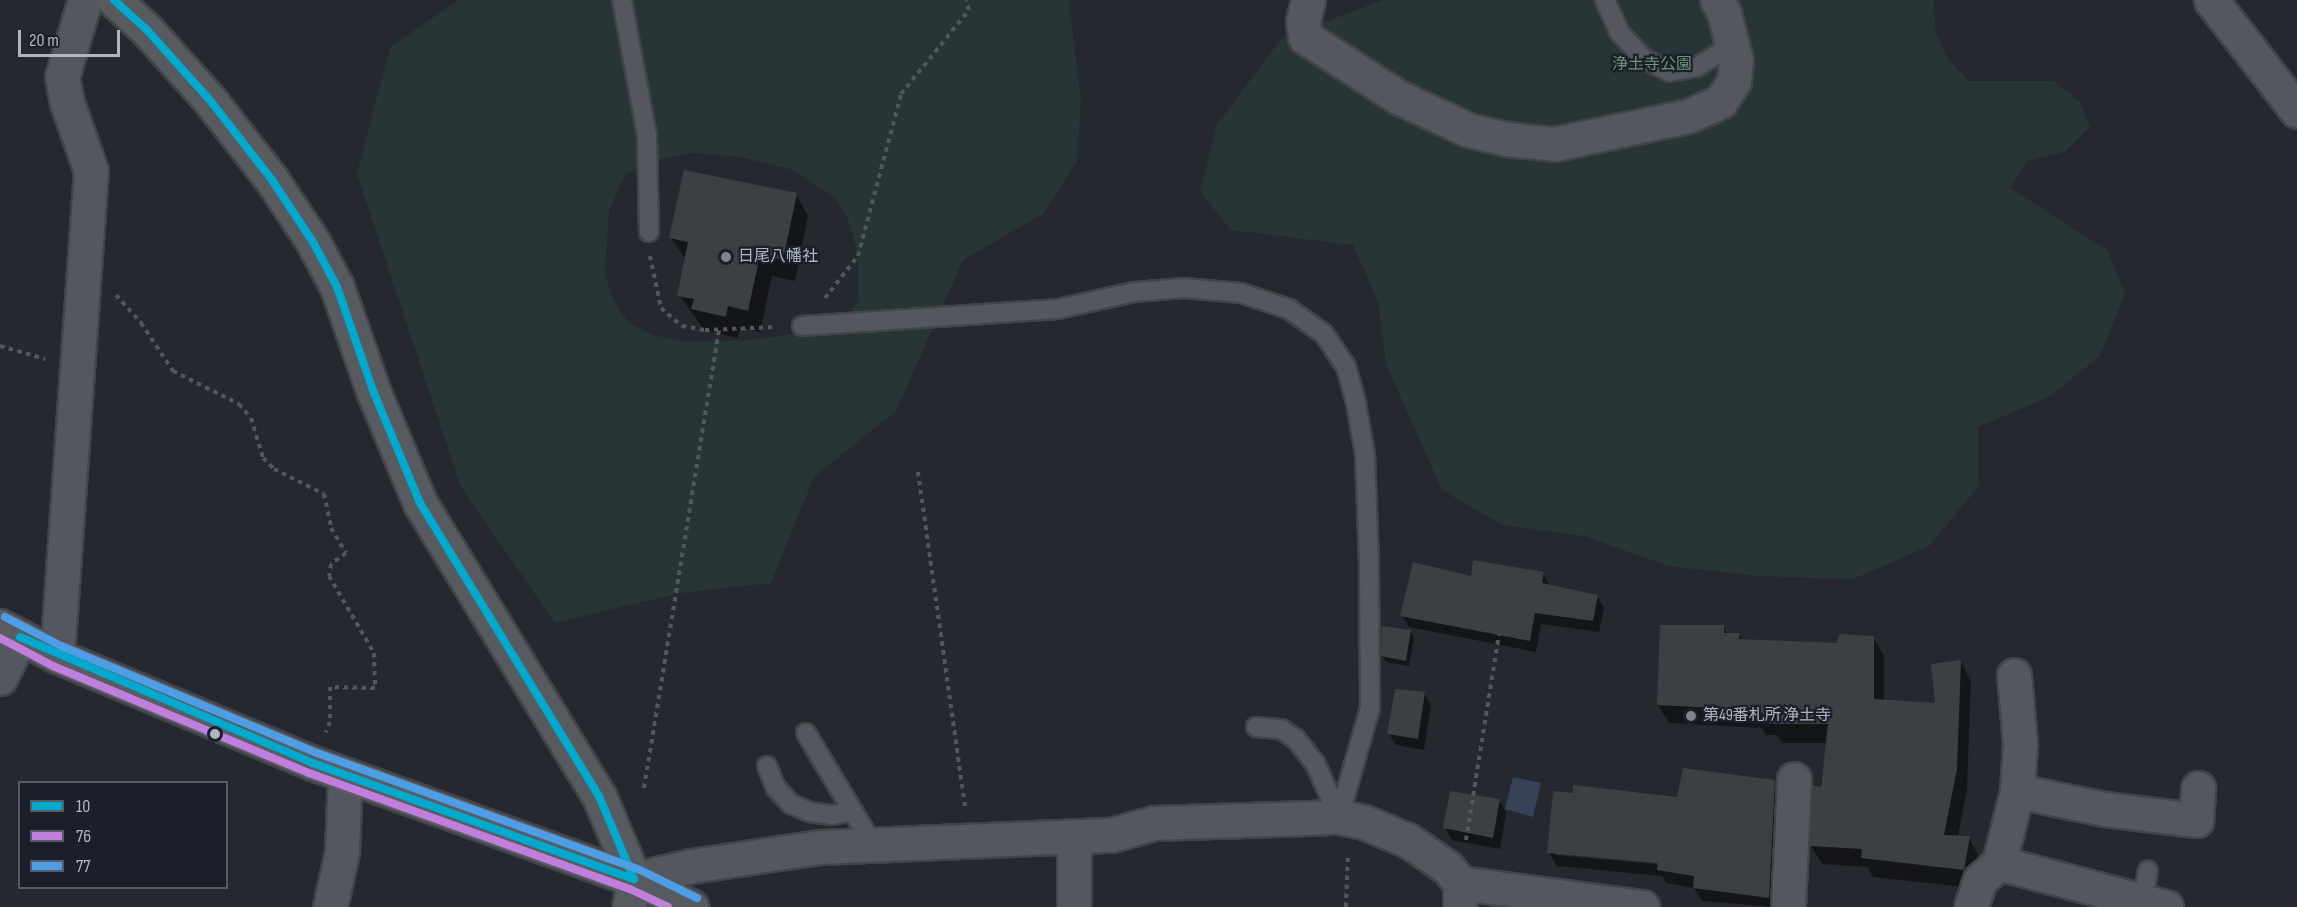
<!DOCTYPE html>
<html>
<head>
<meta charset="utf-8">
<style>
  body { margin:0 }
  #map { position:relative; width:2297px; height:907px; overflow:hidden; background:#25292f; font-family:"Sofia Sans Condensed","Noto Sans JP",sans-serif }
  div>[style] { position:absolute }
  .green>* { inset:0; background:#273537 }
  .water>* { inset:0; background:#364257 }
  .shadow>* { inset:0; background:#0007 }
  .building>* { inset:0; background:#3c3f44 }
  .path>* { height:4px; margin-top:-2px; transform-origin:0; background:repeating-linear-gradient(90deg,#53575c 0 4.5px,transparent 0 9px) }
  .roads { filter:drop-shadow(2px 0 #414449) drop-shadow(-2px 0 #414449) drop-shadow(0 2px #414449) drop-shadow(0 -2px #414449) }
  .service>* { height:18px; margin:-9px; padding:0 9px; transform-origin:9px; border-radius:9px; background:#54575e }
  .minor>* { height:33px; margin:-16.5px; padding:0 16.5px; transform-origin:16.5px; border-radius:16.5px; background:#54575e }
  .secondary>* { height:33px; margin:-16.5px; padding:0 16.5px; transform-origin:16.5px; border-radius:16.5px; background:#595c62 }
  .primary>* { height:33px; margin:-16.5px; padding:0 16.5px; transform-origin:16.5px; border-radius:16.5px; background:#575a5f }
  .bus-1>* { height:8px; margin:-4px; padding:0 4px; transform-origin:4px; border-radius:4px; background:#00a9ce }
  .bus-2>* { height:8px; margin:-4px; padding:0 4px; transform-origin:4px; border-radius:4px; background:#c07fdc }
  .bus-3>* { height:8px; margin:-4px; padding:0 4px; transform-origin:4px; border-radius:4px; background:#4d9ee5 }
  .dots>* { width:16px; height:16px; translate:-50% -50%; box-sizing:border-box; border:3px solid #1a1f29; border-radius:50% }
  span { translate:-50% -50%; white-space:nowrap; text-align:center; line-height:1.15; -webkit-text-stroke:4.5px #1a1f29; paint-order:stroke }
  .park-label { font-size:16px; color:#70947b }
  .poi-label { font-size:16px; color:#afb5c1 }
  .left { translate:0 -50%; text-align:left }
  .legend { position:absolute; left:18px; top:781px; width:210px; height:108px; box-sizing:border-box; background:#1a1f29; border:2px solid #565b66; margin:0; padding:8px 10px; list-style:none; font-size:18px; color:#afb5c1 }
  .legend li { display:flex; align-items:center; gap:12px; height:30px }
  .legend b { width:30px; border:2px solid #565b66 }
  .scale { position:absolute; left:18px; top:30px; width:102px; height:27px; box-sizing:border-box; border:3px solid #afb5c1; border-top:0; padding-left:8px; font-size:18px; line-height:21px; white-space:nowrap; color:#afb5c1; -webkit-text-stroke:4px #1a1f29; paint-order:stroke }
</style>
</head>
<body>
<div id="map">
  <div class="green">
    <div style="clip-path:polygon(evenodd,459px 0,1069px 0,1081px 100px,1077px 161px,1044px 213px,963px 260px,896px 411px,814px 477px,771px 583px,680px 593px,555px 623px,461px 487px,357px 174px,390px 47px,459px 0,694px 153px,740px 157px,794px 170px,834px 197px,848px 219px,858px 256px,858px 301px,849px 317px,831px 329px,747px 340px,682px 342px,650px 334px,627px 321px,610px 294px,605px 270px,609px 211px,625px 175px,651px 161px,694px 153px)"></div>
    <div style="clip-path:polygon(1383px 0,1934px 0,1935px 30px,1946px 56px,1968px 81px,2053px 81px,2079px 101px,2090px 127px,2065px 152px,2027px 161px,2010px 188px,2107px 250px,2125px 293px,2100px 356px,2049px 397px,1978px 427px,1978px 487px,1929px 546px,1853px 579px,1757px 576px,1668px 566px,1584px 536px,1503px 525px,1442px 490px,1386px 364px,1378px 301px,1353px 245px,1231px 230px,1200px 192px,1216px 126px,1282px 38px)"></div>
  </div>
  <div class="water">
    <div style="clip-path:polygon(1513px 777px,1541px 783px,1533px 817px,1505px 809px)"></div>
  </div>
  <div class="shadow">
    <div style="clip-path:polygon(796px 194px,808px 216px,795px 281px,772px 276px,760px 332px,740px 327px,738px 338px,705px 331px,679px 295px,686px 260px,671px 238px)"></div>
    <div style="clip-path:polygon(1543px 573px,1549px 585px,1597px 596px,1604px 608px,1599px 632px,1541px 624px,1536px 652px,1409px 627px,1402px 616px,1472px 577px)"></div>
    <div style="clip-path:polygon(1723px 627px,1728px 635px,1740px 635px,1743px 641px,1839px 645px,1873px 637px,1884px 656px,1884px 701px,1937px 705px,1961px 662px,1971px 681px,1967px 789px,1958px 837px,1969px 838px,1979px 856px,1974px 888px,1873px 877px,1868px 867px,1822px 864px,1811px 846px,1827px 743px,1782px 743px,1777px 735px,1766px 735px,1762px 728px,1669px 723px,1658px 705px)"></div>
    <div style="clip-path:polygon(1411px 632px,1414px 637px,1409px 666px,1386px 662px,1382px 656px)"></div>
    <div style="clip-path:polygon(1424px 693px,1431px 705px,1424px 750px,1396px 745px,1389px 734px)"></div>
    <div style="clip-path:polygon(evenodd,1774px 782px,1782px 795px,1776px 907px,1702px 901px,1694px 888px,1666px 883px,1662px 876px,1557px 866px,1549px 853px,1678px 799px,1774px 782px,1556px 852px,1665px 862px,1665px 865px,1556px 855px,1556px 852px)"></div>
    <div style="clip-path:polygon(1500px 801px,1506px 812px,1500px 849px,1452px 840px,1445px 828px)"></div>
  </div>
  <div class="building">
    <div style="clip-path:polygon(684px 170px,797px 193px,783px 260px,760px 255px,748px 311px,728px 306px,726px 317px,691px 309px,694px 299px,677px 296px,688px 242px,669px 238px)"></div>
    <div style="clip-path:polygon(1473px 560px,1544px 572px,1542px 583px,1598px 595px,1593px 621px,1535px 613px,1530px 641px,1400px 616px,1413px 562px,1471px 576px)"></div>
    <div style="clip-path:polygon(1660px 625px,1724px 625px,1724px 633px,1740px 633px,1739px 639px,1837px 643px,1839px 634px,1874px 636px,1874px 699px,1935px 703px,1931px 664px,1961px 660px,1957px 769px,1944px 835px,1970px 836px,1964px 870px,1861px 858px,1862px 849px,1810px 846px,1812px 785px,1821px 787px,1828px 724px,1769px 724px,1769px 717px,1754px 717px,1754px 710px,1657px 705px)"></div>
    <div style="clip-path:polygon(1382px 626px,1411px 630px,1406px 661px,1381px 656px)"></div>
    <div style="clip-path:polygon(1395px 689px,1425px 692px,1418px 739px,1387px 734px)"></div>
    <div style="clip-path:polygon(1683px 768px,1775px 780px,1769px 898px,1693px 888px,1694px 876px,1657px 870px,1658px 863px,1547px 853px,1553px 791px,1573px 793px,1573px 785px,1677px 797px)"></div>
    <div style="clip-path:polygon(1450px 791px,1500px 799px,1493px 838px,1443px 828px)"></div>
  </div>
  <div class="path">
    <div style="left:650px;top:256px;width:53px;rotate:78.1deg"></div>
    <div style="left:661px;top:308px;width:28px;rotate:41deg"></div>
    <div style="left:682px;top:326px;width:23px;rotate:10deg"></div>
    <div style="left:705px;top:330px;width:72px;rotate:-2.4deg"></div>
    <div style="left:116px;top:295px;width:38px;rotate:48deg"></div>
    <div style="left:141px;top:323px;width:58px;rotate:56.3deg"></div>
    <div style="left:173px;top:371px;width:74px;rotate:26.6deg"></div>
    <div style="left:239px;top:404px;width:18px;rotate:49deg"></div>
    <div style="left:251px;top:418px;width:42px;rotate:73.3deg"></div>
    <div style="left:263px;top:458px;width:16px;rotate:45deg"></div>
    <div style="left:274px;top:469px;width:56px;rotate:26.6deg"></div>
    <div style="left:324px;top:494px;width:35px;rotate:78deg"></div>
    <div style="left:331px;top:528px;width:29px;rotate:59deg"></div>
    <div style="left:346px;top:553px;width:19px;rotate:144deg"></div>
    <div style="left:331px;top:564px;width:12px;rotate:99deg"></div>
    <div style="left:329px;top:576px;width:89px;rotate:59.7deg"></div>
    <div style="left:374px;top:653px;width:35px;rotate:88deg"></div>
    <div style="left:375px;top:688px;width:45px;rotate:-178.7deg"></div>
    <div style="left:330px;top:687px;width:35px;rotate:90deg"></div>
    <div style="left:330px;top:722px;width:11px;rotate:112deg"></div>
    <div style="left:825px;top:298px;width:53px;rotate:-51.8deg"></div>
    <div style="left:858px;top:256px;width:168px;rotate:-75.1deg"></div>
    <div style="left:901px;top:94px;width:108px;rotate:-51deg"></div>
    <div style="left:969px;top:10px;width:10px;rotate:-107deg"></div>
    <div style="left:0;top:346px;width:47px;rotate:16.1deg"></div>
    <div style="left:918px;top:472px;width:338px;rotate:82deg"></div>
    <div style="left:644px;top:788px;width:464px;rotate:-80.7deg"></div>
    <div style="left:1466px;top:840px;width:208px;rotate:-80.9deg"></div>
    <div style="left:1346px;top:907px;width:54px;rotate:-87.9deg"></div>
  </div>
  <div class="roads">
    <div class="service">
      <div style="left:622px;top:0;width:138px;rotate:79.6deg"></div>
      <div style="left:647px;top:136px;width:96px;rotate:88.8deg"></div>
      <div style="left:1605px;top:0;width:35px;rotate:66deg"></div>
      <div style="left:1619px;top:32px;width:35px;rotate:47deg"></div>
      <div style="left:1643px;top:58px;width:30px;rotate:28deg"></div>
      <div style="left:1669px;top:72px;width:28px;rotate:-10deg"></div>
      <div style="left:1697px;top:67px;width:41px;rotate:-32.2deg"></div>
      <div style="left:802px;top:326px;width:257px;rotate:-3.8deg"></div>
      <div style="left:1058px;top:309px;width:78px;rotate:-12.6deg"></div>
      <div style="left:1134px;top:292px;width:50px;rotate:-4.6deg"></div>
      <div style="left:1184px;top:288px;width:57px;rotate:5deg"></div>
      <div style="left:1241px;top:293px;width:51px;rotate:18.4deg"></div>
      <div style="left:1289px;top:309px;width:43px;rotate:35.5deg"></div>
      <div style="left:1324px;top:334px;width:40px;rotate:56deg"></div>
      <div style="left:1346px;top:367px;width:32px;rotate:74deg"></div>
      <div style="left:1355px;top:398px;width:57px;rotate:79.9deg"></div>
      <div style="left:1365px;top:454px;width:109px;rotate:87.9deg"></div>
      <div style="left:1369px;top:563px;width:145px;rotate:89.6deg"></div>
      <div style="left:1370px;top:708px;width:113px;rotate:105.9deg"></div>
      <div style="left:1256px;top:727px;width:25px;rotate:5deg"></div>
      <div style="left:1281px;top:729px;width:18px;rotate:34deg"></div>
      <div style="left:1296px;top:739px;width:31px;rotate:52deg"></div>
      <div style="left:1315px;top:763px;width:59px;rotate:66deg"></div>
      <div style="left:806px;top:733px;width:131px;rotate:59.1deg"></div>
      <div style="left:767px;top:766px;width:24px;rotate:68deg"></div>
      <div style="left:776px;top:788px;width:22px;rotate:47deg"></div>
      <div style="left:791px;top:804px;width:21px;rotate:23deg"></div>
      <div style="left:810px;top:812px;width:22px;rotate:8deg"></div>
      <div style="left:832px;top:815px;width:20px;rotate:-11deg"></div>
      <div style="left:2143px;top:901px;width:31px;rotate:-81deg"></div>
    </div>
    <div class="minor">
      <div style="left:1308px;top:0;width:22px;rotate:103deg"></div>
      <div style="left:1303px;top:21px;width:16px;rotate:83deg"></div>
      <div style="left:1305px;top:37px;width:111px;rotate:32.8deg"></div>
      <div style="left:1398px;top:97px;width:77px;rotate:25.2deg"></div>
      <div style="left:1468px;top:130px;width:39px;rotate:13deg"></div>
      <div style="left:1506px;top:139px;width:48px;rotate:5.9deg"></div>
      <div style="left:1554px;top:144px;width:137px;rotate:-11.8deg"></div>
      <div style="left:1688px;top:116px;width:36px;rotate:-24deg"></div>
      <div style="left:1721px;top:101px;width:24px;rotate:-57deg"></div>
      <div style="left:1734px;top:81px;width:21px;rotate:-85deg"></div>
      <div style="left:1736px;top:60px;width:49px;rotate:-104.3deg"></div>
      <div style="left:1724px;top:13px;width:15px;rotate:-118deg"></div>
      <div style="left:2211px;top:0;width:140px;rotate:52.2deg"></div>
      <div style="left:57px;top:656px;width:486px;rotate:-86deg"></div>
      <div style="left:91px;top:171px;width:72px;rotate:-109.4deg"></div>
      <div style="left:67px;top:103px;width:26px;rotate:-101deg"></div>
      <div style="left:62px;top:77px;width:80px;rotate:-73.4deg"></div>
      <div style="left:0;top:678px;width:46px;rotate:-64deg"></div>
      <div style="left:2017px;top:791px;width:90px;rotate:11.6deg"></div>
      <div style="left:2105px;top:809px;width:92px;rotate:6.9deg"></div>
      <div style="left:2196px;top:820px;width:32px;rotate:-86deg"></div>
      <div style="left:1074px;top:837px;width:70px;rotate:90deg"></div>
      <div style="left:1999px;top:863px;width:173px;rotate:14.8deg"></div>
      <div style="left:634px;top:879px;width:58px;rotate:-12.8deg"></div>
      <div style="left:691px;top:866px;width:130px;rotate:-8.4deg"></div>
      <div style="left:820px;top:847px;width:291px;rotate:-2.4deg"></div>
      <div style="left:1111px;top:835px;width:45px;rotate:-15.6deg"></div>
      <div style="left:1154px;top:823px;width:185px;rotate:-1.9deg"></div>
      <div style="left:1339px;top:817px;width:25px;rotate:11deg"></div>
      <div style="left:1364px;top:822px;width:49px;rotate:22.9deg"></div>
      <div style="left:1409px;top:841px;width:47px;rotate:34.7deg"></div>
      <div style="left:1448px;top:868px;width:19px;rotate:51deg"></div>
      <div style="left:1460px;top:883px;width:24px;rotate:90deg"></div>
      <div style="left:1460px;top:883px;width:184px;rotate:7.5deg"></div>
      <div style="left:330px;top:907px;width:56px;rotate:-77.7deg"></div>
      <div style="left:342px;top:852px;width:77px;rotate:-87.8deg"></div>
      <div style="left:1788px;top:907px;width:128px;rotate:-87.3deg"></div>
      <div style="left:1971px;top:907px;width:28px;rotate:-72deg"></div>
      <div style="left:1980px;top:880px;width:25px;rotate:-42deg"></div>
      <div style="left:1999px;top:863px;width:74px;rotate:-76deg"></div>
      <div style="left:2017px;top:791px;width:48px;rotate:-86.4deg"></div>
      <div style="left:2020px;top:743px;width:68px;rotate:-95deg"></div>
    </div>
    <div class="secondary">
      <div style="left:0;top:626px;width:64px;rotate:27.8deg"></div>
      <div style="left:57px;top:656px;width:277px;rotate:22.7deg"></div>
      <div style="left:313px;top:763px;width:341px;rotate:19.9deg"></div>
    </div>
    <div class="primary">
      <div style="left:114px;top:0;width:45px;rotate:42.3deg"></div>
      <div style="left:147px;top:30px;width:93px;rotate:48.1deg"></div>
      <div style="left:209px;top:99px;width:103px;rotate:52.1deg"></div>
      <div style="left:272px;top:180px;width:74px;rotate:56.5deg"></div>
      <div style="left:313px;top:242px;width:51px;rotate:61.9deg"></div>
      <div style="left:337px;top:287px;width:112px;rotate:70.8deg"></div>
      <div style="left:374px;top:393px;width:119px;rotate:67.3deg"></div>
      <div style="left:420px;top:503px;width:343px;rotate:58.6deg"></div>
      <div style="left:599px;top:796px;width:90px;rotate:67.1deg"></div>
      <div style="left:634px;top:879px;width:28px;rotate:100deg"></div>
      <div style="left:634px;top:879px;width:64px;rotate:25.8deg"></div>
    </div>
  </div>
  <div class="bus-1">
    <div style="left:114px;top:0;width:45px;rotate:42.3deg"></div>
    <div style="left:147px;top:30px;width:93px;rotate:48.1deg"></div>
    <div style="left:209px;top:99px;width:103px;rotate:52.1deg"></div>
    <div style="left:272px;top:180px;width:74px;rotate:56.5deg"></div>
    <div style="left:313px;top:242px;width:51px;rotate:61.9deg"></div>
    <div style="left:337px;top:287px;width:112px;rotate:70.8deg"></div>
    <div style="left:374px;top:393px;width:119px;rotate:67.3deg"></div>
    <div style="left:420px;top:503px;width:343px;rotate:58.6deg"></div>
    <div style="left:599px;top:796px;width:90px;rotate:67.1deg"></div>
    <div style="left:20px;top:637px;width:319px;rotate:23.3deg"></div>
    <div style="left:313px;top:763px;width:341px;rotate:19.9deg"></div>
  </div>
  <div class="bus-2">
    <div style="left:0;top:638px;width:60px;rotate:27.8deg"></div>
    <div style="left:53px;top:666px;width:277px;rotate:22.7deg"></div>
    <div style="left:309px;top:773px;width:341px;rotate:19.9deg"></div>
    <div style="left:630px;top:889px;width:42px;rotate:25.3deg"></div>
  </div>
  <div class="bus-3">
    <div style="left:5px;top:617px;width:63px;rotate:27.4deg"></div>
    <div style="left:61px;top:646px;width:277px;rotate:22.7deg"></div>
    <div style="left:317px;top:753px;width:341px;rotate:19.9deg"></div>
    <div style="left:638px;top:869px;width:66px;rotate:26.2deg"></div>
  </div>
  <div class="dots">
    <div style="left:726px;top:257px;background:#7f848e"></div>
    <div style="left:1691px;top:716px;background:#7f848e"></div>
    <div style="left:215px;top:734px;background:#afb5c1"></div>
  </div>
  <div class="park-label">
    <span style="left:1652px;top:65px">浄土寺公園</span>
  </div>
  <div class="poi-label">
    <span class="left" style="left:738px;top:257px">日尾八幡社</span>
    <span class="left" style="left:1703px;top:716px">第49番札所 浄土寺</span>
  </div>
  <ul class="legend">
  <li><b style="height:8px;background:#00a9ce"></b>10</li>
  <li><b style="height:8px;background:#c07fdc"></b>76</li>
  <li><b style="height:8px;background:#4d9ee5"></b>77</li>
  </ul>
  <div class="scale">20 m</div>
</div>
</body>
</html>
